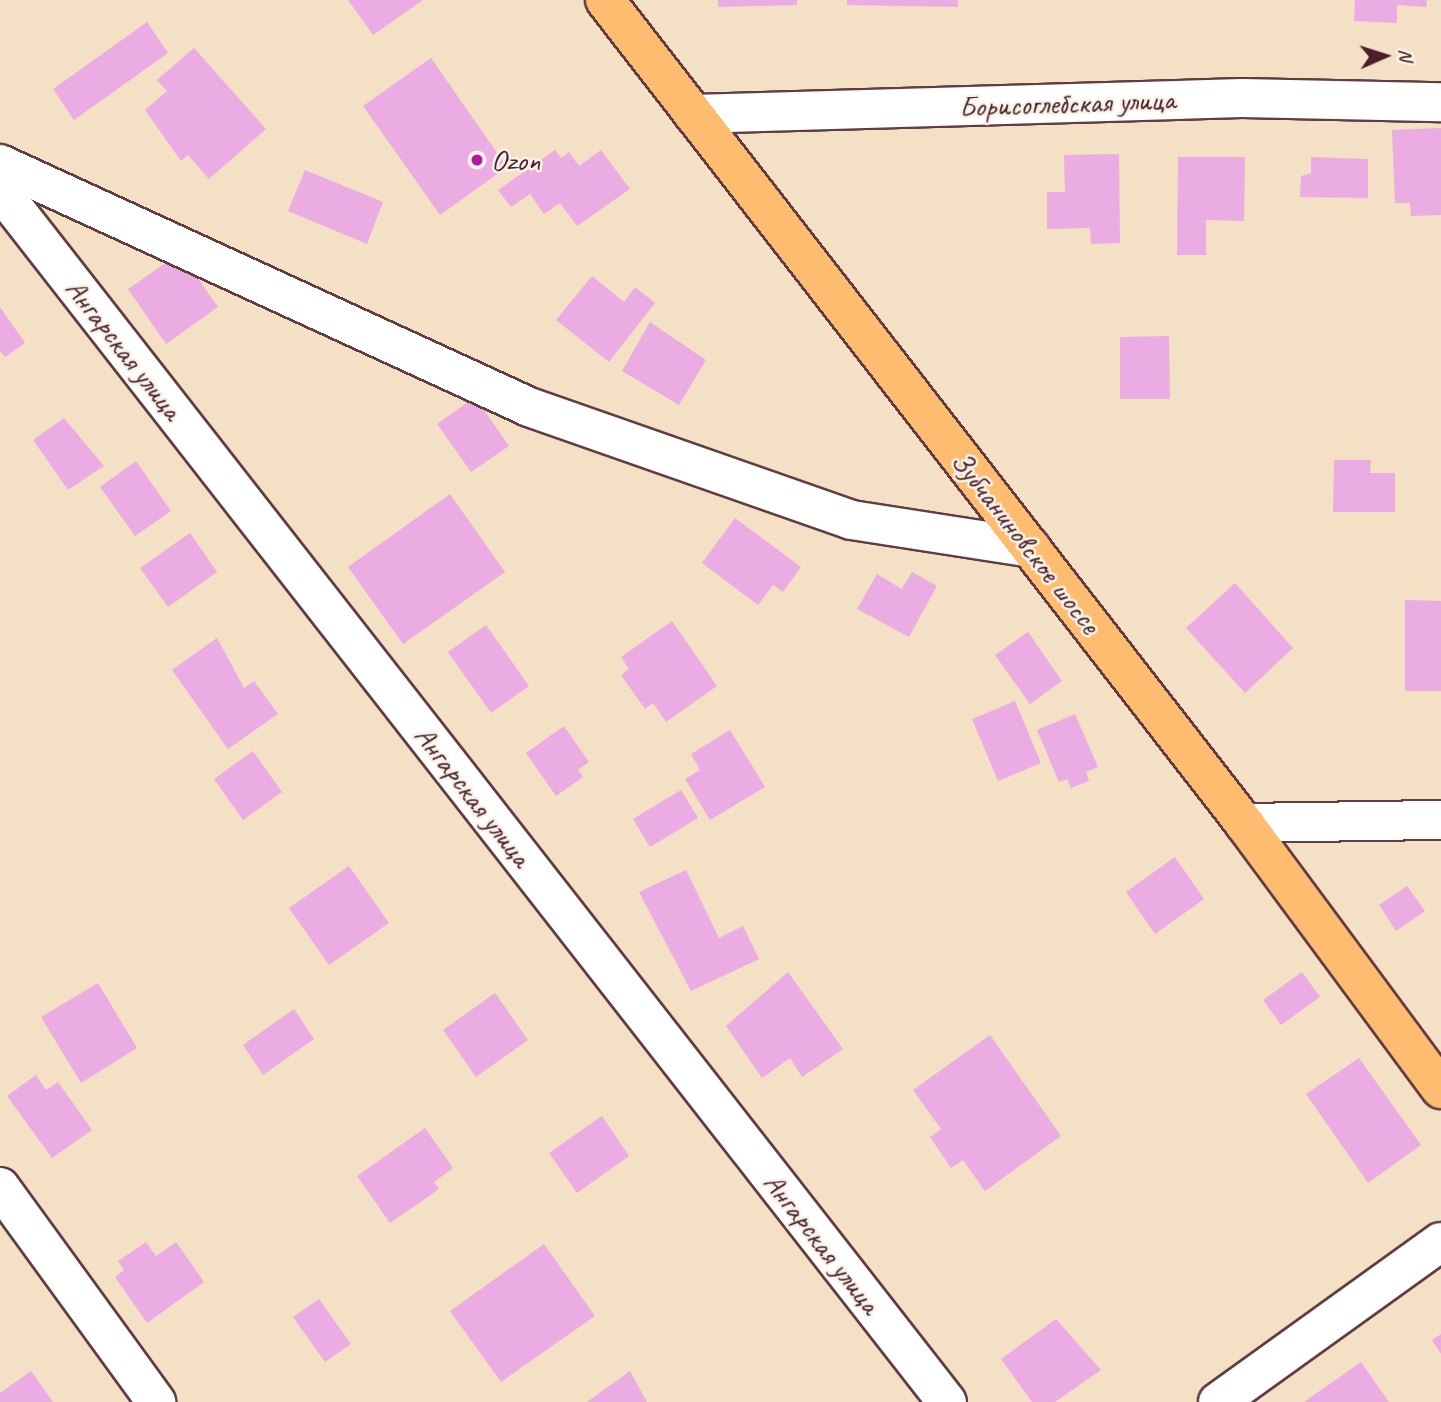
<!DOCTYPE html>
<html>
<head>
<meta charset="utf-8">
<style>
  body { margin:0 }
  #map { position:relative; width:1441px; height:1402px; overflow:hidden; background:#f3e0c5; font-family:Caveat,sans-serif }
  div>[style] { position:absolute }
  .building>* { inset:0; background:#eaace3 }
  .roads { filter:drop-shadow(2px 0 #633c42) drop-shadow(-2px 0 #633c42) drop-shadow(0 2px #633c42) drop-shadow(0 -2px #633c42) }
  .minor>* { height:38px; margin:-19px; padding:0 19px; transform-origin:19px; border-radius:19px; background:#fff }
  .tertiary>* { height:38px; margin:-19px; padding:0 19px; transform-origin:19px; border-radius:19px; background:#fff }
  .primary>* { height:38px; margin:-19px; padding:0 19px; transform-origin:19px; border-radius:19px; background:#febc70 }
  .dots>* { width:19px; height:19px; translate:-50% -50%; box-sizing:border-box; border:4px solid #f7f3e8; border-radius:50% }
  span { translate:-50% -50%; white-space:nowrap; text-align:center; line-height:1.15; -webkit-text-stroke:5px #f7f3e8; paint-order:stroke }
  .street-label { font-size:30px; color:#4a1f2b }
  .poi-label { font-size:30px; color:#4a1f2b }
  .left { translate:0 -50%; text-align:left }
  .north { position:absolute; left:1350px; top:21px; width:70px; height:70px; -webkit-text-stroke:5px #f7f3e8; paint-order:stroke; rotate:87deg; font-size:19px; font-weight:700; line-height:28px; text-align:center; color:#4a1f2b }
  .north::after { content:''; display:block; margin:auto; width:24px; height:32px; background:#4a1f2b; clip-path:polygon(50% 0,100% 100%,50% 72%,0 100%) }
</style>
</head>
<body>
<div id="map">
  <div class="building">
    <div style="clip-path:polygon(348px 0,423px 0,373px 35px)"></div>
    <div style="clip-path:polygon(718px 0,797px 0,797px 5px,718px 7px)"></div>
    <div style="clip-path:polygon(847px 0,958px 0,958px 7px,847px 5px)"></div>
    <div style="clip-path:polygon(1355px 0,1427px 0,1426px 7px,1397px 5px,1397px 23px,1354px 21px)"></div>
    <div style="clip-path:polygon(147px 22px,168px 53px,74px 120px,53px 89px)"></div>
    <div style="clip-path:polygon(194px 48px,266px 129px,209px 179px,188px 155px,181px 161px,145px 110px,167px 91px,157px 80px)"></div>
    <div style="clip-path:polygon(431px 58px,507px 167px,440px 215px,363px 106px)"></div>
    <div style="clip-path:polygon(1441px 128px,1441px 215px,1411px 216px,1410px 203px,1395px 203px,1392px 130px)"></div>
    <div style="clip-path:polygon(555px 150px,561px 158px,569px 152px,579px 166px,601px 150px,630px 189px,577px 226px,560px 203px,544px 214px,530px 194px,511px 207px,498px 190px)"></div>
    <div style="clip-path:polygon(1119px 154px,1120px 243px,1091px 244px,1090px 228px,1047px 229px,1047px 192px,1065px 192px,1064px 155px)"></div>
    <div style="clip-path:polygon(1178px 157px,1245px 157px,1244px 221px,1206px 220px,1206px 255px,1177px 255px)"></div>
    <div style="clip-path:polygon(1311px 157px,1368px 159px,1368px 198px,1300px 197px,1301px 176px,1311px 173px)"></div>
    <div style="clip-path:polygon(305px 170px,383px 202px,367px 244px,288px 211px)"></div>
    <div style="clip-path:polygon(180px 253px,218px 307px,166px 344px,128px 289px)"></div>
    <div style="clip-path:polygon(592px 276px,624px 302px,635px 287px,655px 303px,609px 362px,556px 320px)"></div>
    <div style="clip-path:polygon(0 307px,25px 343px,5px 357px,0 351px)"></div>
    <div style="clip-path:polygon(650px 322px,706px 360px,679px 405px,622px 371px)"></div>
    <div style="clip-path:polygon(1169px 336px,1170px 399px,1120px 399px,1120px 337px)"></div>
    <div style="clip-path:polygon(475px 397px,509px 446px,471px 472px,437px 424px)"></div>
    <div style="clip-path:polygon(64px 418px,104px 466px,68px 490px,33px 440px)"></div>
    <div style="clip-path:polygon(1334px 460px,1371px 460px,1370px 473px,1395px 473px,1395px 512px,1333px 512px)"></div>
    <div style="clip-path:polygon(136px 461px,171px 511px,135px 536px,100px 487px)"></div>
    <div style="clip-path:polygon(450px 494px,505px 572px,403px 644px,348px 567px)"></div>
    <div style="clip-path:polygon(735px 518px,801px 567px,783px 592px,773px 585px,758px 605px,702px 563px)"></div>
    <div style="clip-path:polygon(190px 533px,217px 572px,168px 607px,140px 568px)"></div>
    <div style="clip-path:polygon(912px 572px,937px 586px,909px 637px,857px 609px,877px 574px,902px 589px)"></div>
    <div style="clip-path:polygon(1235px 583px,1293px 648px,1245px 693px,1186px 628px)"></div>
    <div style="clip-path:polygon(1405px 600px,1441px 601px,1441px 691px,1405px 691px)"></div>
    <div style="clip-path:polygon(672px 621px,717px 686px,666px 722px,653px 703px,645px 709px,621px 675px,629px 669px,621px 657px)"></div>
    <div style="clip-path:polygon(486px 625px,529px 686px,491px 713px,448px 652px)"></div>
    <div style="clip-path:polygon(1028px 632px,1062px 681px,1030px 704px,995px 655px)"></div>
    <div style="clip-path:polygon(217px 638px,244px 688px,254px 681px,278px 714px,228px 749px,172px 670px)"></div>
    <div style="clip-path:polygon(1015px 701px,1041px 763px,998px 781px,972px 719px)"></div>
    <div style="clip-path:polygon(1075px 714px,1098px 767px,1086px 772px,1089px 781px,1071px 788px,1067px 779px,1059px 782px,1037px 730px)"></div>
    <div style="clip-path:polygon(564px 726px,589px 762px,578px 770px,583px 777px,556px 796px,526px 753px)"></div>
    <div style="clip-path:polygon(730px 730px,765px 787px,710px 820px,685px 779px,700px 770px,691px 754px)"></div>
    <div style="clip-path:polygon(253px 751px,282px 792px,243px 820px,214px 779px)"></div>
    <div style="clip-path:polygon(681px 790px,698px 818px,650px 847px,633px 819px)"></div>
    <div style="clip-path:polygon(1175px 857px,1204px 899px,1155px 934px,1126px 892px)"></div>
    <div style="clip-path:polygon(349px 866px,389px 923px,329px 965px,289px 908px)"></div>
    <div style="clip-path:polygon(686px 870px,719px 938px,743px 926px,759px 959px,691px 991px,639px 892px)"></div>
    <div style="clip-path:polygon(1407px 886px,1425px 911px,1396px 931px,1379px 905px)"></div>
    <div style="clip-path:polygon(788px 972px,843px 1049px,802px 1077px,790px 1058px,762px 1078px,726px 1026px)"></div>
    <div style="clip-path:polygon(1302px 972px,1320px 997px,1281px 1025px,1263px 1000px)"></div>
    <div style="clip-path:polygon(98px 983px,137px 1048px,81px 1083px,41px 1017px)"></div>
    <div style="clip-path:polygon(495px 993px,528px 1040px,476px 1077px,443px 1030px)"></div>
    <div style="clip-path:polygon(294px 1009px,314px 1039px,263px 1075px,243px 1045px)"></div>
    <div style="clip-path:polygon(990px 1035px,1061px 1136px,985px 1191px,963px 1160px,951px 1168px,930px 1137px,941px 1129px,913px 1090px)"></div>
    <div style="clip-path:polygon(1359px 1058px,1421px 1145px,1368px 1183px,1306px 1094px)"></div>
    <div style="clip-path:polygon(36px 1075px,46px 1090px,58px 1082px,92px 1130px,52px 1158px,7px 1096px)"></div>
    <div style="clip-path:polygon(602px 1116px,629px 1156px,577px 1193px,549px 1153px)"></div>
    <div style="clip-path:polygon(425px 1128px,453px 1168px,434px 1182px,439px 1189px,390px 1223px,357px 1176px)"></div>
    <div style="clip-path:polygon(146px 1242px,156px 1256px,176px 1242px,204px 1282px,147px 1323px,115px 1277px,124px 1270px,118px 1261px)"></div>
    <div style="clip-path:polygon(544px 1244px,595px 1316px,501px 1382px,450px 1311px)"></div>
    <div style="clip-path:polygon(319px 1299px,351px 1344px,325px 1362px,293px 1317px)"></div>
    <div style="clip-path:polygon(1056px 1319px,1101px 1370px,1055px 1402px,1032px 1402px,1001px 1359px)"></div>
    <div style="clip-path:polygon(1441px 1334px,1441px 1354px,1432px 1340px)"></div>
    <div style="clip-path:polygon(1361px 1362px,1389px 1402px,1304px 1402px)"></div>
    <div style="clip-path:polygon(31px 1371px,53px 1402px,0 1402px,0 1393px)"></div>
    <div style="clip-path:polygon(630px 1371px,647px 1402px,587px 1402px)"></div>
  </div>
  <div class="roads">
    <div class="minor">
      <div style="left:693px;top:114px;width:549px;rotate:-1.67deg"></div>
      <div style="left:1242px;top:98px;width:199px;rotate:1.2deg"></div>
      <div style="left:0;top:164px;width:582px;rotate:24.67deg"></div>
      <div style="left:529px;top:407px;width:341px;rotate:19.3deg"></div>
      <div style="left:851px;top:520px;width:182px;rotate:8.8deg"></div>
      <div style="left:0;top:190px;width:1538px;rotate:52deg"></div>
      <div style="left:1244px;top:823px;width:197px;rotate:-0.9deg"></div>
      <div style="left:0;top:1187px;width:266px;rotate:54deg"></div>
    </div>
    <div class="tertiary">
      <div style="left:1218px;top:1402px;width:274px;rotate:-35.7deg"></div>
    </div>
    <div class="primary">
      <div style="left:605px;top:0;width:1042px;rotate:52.17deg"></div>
      <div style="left:1244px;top:823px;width:331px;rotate:53.5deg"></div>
    </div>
  </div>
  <div class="dots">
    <div style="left:477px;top:160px;background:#b5179e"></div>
  </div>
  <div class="street-label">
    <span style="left:1067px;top:103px;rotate:-2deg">Борисоглебская улица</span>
    <span style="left:124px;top:349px;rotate:52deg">Ангарская улица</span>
    <span style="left:1026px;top:542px;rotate:52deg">Зубчаниновское шоссе</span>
    <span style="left:473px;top:796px;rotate:52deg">Ангарская улица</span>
    <span style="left:822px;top:1243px;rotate:52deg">Ангарская улица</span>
  </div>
  <div class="poi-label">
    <span class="left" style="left:491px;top:160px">Ozon</span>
  </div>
  <div class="north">N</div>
</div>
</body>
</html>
